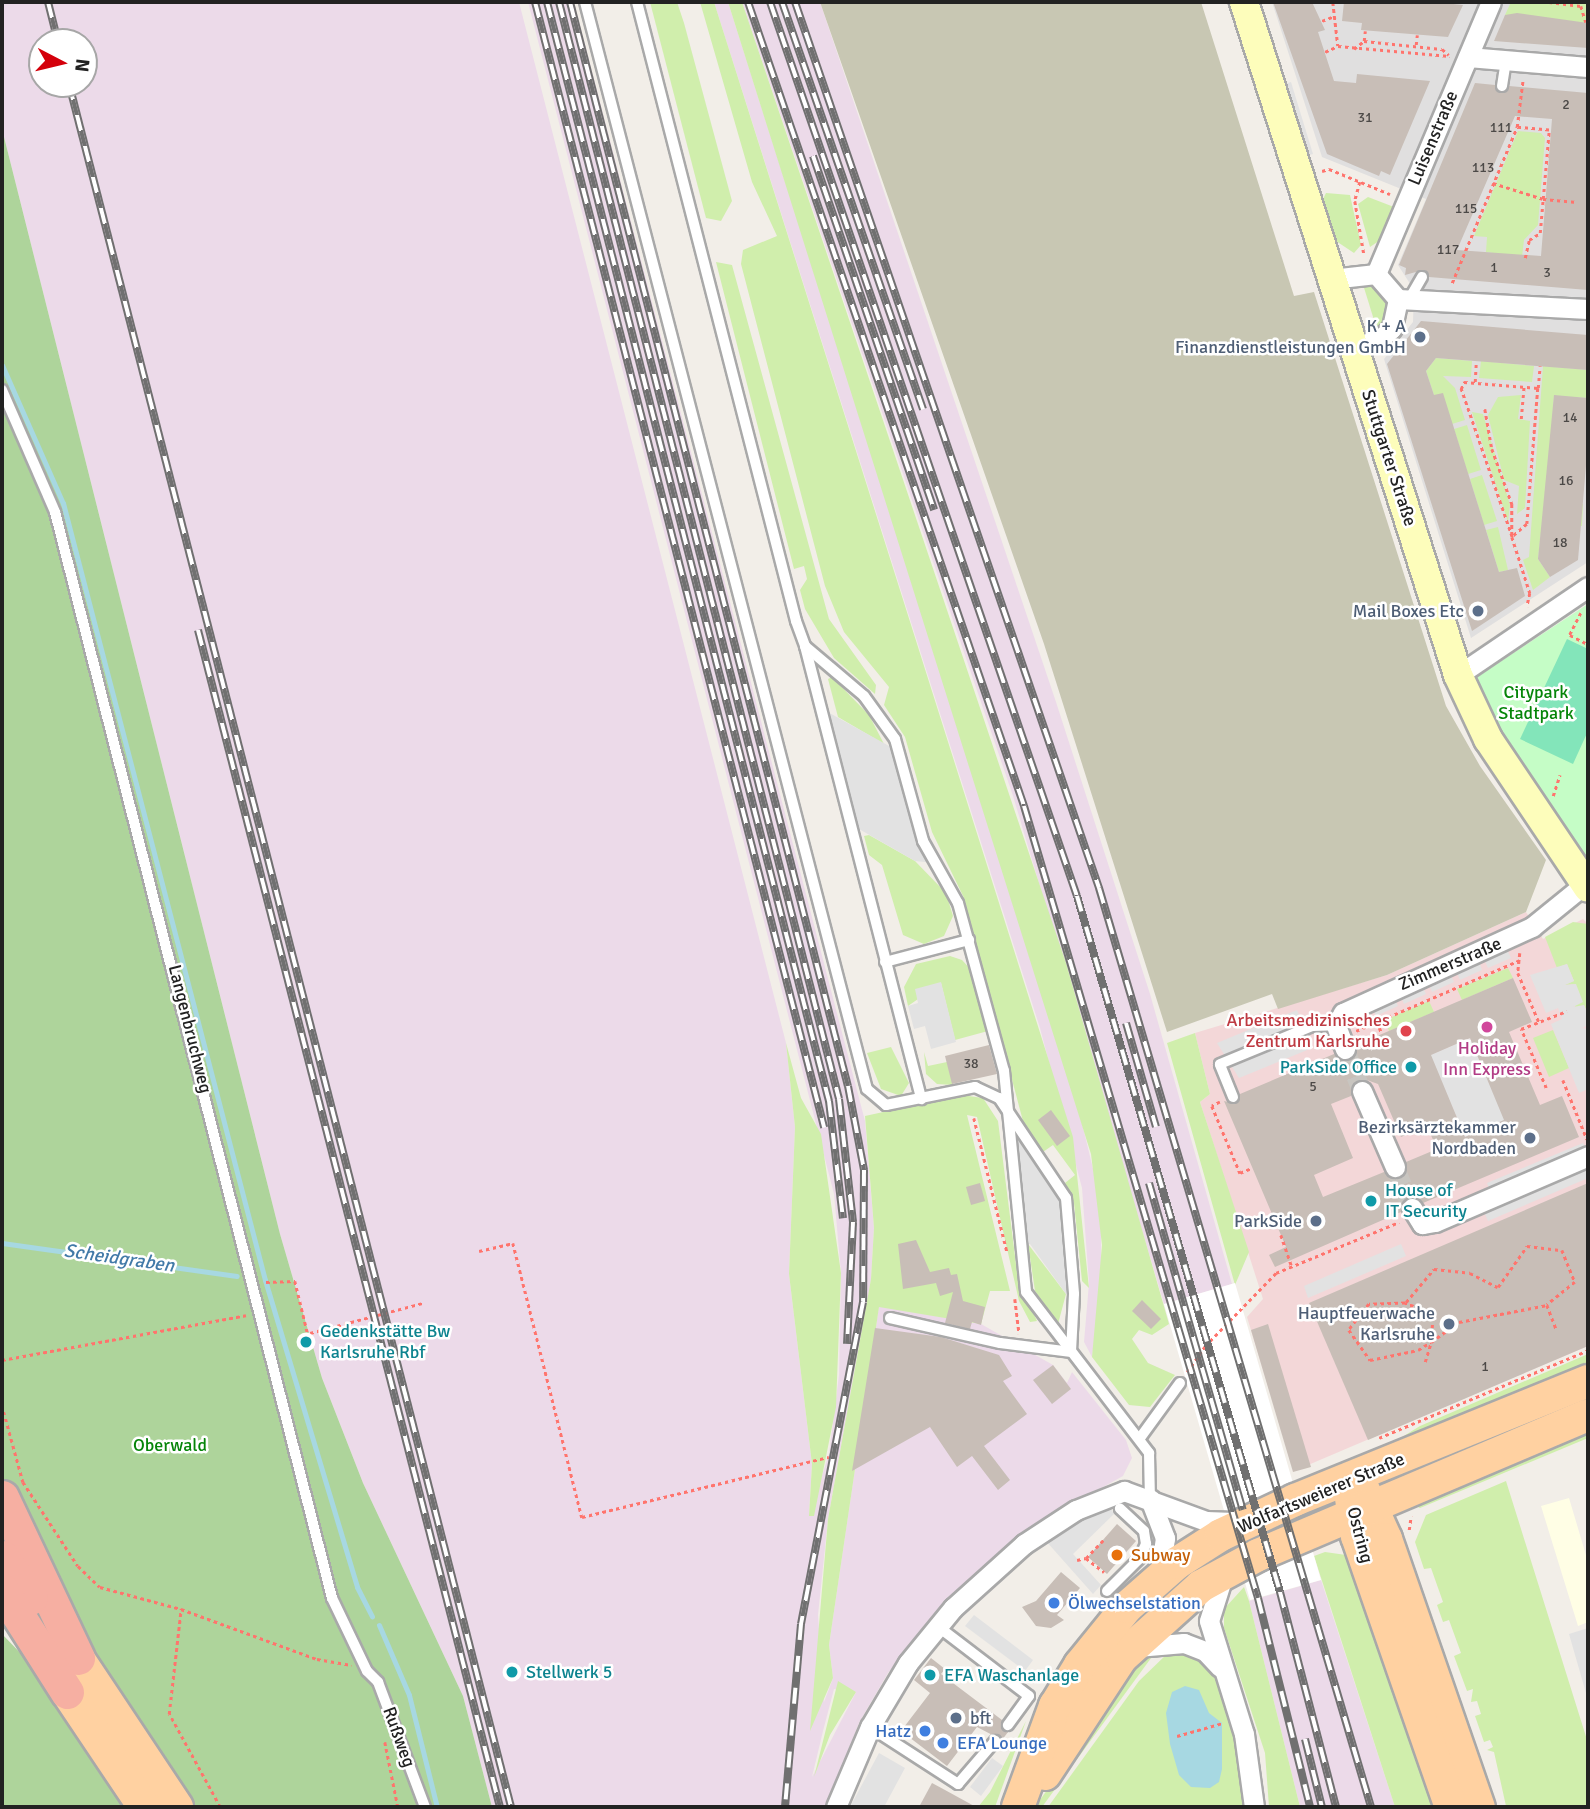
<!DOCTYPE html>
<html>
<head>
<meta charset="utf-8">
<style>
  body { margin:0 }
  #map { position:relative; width:1590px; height:1809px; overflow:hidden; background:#f2eee8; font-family:Signika,sans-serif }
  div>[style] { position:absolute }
  .residential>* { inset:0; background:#e0dfdf }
  .commercial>* { inset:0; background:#f3d7d8 }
  .industrial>* { inset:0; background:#ecdae9 }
  .education>* { inset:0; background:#fffee5 }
  .construction>* { inset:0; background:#c8c7b3 }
  .grass>* { inset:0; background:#d0eeac }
  .forest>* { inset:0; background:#aed49b }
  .park>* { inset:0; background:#c5fdc6 }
  .pitch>* { inset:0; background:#83e5ba }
  .parking>* { inset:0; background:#e2e2e2 }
  .water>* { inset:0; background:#a7d8e2 }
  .pier>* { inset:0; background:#fff }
  .stream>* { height:5px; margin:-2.5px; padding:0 2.5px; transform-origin:2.5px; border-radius:2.5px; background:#a7d8e2 }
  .building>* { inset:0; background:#c8beb7 }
  .minor-tunnel>* { height:19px; margin-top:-9.5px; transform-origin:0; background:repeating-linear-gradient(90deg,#c8c5c0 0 19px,transparent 0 29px) }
  .path>* { height:2.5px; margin-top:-1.25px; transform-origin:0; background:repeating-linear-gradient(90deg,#ff746d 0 3.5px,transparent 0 7px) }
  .roads { filter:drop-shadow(2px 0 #a9a9a9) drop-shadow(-2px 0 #a9a9a9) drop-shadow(0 2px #a9a9a9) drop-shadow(0 -2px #a9a9a9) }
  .service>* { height:10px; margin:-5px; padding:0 5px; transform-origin:5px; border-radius:5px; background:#fff }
  .minor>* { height:19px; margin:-9.5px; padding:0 9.5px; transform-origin:9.5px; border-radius:9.5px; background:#fff }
  .secondary>* { height:28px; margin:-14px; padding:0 14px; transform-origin:14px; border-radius:14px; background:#fdfdbb }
  .primary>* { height:32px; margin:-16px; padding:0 16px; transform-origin:16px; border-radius:16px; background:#ffd1a1 }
  .trunk>* { height:33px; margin:-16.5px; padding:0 16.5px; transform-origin:16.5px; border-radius:16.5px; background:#f6afa2 }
  .rail>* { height:8px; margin-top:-4px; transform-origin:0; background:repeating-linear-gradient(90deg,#fff 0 16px,#707070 0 32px); box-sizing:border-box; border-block:2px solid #707070 }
  .dots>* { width:19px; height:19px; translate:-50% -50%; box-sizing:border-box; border:4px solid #fff; border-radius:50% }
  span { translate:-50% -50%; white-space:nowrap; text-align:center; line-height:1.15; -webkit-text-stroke:5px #fff; paint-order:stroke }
  .number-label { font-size:14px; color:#4c4947 }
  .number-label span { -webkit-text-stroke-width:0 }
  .street-label { font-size:18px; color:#222 }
  .service-label { font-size:18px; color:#4e5e75 }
  .right { translate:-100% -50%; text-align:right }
  .left { translate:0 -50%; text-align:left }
  .park-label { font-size:18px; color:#068509 }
  .health-label { font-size:18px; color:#be3a42 }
  .hotel-label { font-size:18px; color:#b23c85 }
  .culture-label { font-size:18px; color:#0d838f }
  .food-label { font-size:18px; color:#c56008 }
  .shop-label { font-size:18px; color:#366cbe }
  .water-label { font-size:19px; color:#427aa8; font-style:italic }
  .frame { position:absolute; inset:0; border:4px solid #222; pointer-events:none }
  .north { position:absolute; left:28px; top:28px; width:70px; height:70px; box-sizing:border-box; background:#fff; border:2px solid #a7a7a7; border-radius:50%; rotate:97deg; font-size:19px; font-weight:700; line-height:28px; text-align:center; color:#222 }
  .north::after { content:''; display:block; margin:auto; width:24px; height:32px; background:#d4000b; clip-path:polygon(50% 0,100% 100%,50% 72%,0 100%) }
</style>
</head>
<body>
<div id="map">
  <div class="residential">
    <div style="clip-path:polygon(1272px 2px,1588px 2px,1588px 562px,1471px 638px,1384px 359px,1413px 322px,1414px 290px,1398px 265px,1426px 199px,1322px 157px)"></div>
  </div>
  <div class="commercial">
    <div style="clip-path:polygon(1526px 912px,1543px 939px,1583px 919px,1588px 924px,1588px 1346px,1294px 1471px,1247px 1317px,1263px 1299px,1200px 1102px,1210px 1094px,1195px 1033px,1387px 975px)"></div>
  </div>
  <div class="industrial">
    <div style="clip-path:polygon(evenodd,2px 2px,519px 2px,786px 1043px,795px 1127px,789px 1274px,812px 1464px,809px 1515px,829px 1454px,839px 1375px,841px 1273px,834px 1194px,528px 2px,574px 2px,865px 1121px,874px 1228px,871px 1280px,828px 1519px,818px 1615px,824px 1702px,833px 1678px,829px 1645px,879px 1306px,981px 1324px,1053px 1365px,1067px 1383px,1072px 1372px,1126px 1440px,1132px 1458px,1123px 1476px,1031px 1527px,941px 1606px,888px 1673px,859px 1723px,826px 1807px,492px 1807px,463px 1696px,363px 1483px,322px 1378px,280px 1234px,2px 129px,2px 2px,42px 42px,84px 42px,84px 84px,42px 84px,42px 42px,2px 2px,834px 1689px,856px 1692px,812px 1777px,823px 1731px,834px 1689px)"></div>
    <div style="clip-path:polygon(714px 2px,728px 2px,1074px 1090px,1101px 1202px,1101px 1295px,1092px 1357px,1084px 1342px,1089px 1283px,1082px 1188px,1040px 1028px)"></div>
    <div style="clip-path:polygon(742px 2px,820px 2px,1056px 702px,1150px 994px,1232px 1284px,1164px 1304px,1013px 796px)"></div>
    <div style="clip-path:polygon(1321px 1580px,1395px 1807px,1300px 1807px,1249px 1601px)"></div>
  </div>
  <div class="education">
    <div style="clip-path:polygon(1569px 1498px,1588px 1562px,1588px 1622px,1578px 1626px,1541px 1506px)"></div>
  </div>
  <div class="construction">
    <div style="clip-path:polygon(820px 2px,1201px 2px,1294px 296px,1314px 292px,1446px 706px,1480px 766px,1546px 860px,1526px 912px,1387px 975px,1278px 1009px,1272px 994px,1167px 1032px,1044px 644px)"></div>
  </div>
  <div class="grass">
    <div style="clip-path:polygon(650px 2px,677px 2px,684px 23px,732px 201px,721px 221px,706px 218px)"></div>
    <div style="clip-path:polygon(700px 2px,714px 2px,1073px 1137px,1089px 1288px,1082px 1281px,1074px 1203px,1065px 1183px,1075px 1175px,1053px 1145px,1043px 1152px,1024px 1125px,964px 898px,932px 832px,905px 737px,884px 705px,889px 687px,844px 632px,825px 586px,741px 264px,743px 250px,777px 236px,752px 182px)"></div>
    <div style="clip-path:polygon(728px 2px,742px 2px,1066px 963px,1169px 1324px,1152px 1335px,1139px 1330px,1132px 1339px,1148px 1363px,1175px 1375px,1150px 1407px,1129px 1405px,1092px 1357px,1102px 1245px,1091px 1154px)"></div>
    <div style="clip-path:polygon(1511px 2px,1588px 2px,1588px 23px,1505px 15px)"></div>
    <div style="clip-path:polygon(1518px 131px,1541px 133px,1545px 138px,1538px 225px,1524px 240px,1522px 257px,1486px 252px,1487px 237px,1474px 236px)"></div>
    <div style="clip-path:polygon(1326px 193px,1350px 195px,1361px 245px,1354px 253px,1336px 241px,1323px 199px)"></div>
    <div style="clip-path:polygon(1368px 197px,1394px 207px,1386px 236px,1370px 247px,1358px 204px)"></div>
    <div style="clip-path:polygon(716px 262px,732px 265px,829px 619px,876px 685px,875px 694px,834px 658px,805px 609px,800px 590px,807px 579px,804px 566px,794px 569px)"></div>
    <div style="clip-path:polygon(1361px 278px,1378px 282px,1392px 310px,1378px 333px)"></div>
    <div style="clip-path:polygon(1436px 358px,1472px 361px,1471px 377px,1443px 376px,1455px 388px,1465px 420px,1452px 424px,1434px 395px,1426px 371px)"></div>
    <div style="clip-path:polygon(1481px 361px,1534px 366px,1532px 382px,1479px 378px)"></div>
    <div style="clip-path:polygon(1543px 366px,1588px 370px,1588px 398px,1554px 396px,1551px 438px,1588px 442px,1586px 462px,1546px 501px,1583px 504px,1582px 526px,1542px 523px,1538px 559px,1550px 577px,1533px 590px,1523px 560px,1529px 557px)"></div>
    <div style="clip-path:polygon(1521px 395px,1518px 419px,1530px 421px,1525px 508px,1517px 514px,1519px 486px,1504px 480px,1488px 415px,1498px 397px)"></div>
    <div style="clip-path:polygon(1472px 412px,1483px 414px,1510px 505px,1508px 522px)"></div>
    <div style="clip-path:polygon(1467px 425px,1481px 470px,1468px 474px,1454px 429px)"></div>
    <div style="clip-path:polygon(1482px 475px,1497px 521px,1484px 525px,1470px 479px)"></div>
    <div style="clip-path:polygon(1498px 527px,1508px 570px,1499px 572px,1486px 530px)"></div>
    <div style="clip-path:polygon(832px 677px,869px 715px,884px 744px,838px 717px,828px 679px)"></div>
    <div style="clip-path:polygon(869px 835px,915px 861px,946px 893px,953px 916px,944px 936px,924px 944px,903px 935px,882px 865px,869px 855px,864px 836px)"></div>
    <div style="clip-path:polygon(1573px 922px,1588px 924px,1588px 1014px,1584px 1005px,1575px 1009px,1575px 984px,1564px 985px,1574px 981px,1567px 964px,1557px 968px,1545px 937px)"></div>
    <div style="clip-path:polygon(950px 956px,962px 960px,975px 974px,988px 1031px,955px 1040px,941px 983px,908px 1006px,904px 987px,916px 964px)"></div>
    <div style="clip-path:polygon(1508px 968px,1513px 978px,1462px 1000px,1457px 989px)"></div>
    <div style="clip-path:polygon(1429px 1001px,1434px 1012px,1389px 1031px,1385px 1020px)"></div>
    <div style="clip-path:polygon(1553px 1030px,1569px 1068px,1549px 1077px,1533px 1038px)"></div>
    <div style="clip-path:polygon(1195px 1033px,1210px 1094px,1200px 1102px,1249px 1252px,1235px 1285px,1167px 1043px)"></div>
    <div style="clip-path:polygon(786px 1043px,801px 1098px,821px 1134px,841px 1273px,836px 1407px,814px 1516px,809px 1516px,812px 1464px,789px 1274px,795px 1127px)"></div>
    <div style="clip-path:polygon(891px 1047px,909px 1083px,901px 1096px,881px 1089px,867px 1053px)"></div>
    <div style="clip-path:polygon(924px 1052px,928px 1066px,947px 1062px,953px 1085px,937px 1084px,926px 1074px)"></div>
    <div style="clip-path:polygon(961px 1095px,983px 1098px,998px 1121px,1018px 1280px,1037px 1321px,1030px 1322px,1019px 1301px,977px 1117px,967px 1115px,1010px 1291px,990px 1291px,981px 1324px,879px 1307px,829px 1645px,833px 1678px,810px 1731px,828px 1519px,871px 1279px,874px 1228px,865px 1116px)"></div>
    <div style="clip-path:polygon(1028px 1244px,1066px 1294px,1058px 1324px,1035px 1291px)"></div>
    <div style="clip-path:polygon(1588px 1354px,1588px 1370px,1386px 1447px,1420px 1426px)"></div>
    <div style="clip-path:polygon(1588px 1431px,1588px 1438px,1420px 1508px,1414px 1505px)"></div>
    <div style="clip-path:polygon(1506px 1481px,1588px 1743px,1588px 1807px,1506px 1806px,1494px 1752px,1487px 1750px,1493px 1747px,1490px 1740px,1484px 1742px,1475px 1716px,1481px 1714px,1477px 1701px,1471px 1702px,1473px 1689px,1467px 1691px,1454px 1656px,1461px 1653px,1449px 1620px,1443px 1622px,1437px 1605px,1443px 1602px,1431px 1568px,1424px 1569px,1415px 1542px,1426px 1515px)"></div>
    <div style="clip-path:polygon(1402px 1543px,1408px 1548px,1497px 1807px,1487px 1807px)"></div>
    <div style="clip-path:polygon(1325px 1552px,1353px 1556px,1443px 1807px,1395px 1807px,1314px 1556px)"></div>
    <div style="clip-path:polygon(1244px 1587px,1249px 1601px,1300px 1807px,1269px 1807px,1265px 1753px,1224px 1628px,1224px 1609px)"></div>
    <div style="clip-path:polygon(1177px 1652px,1195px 1656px,1214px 1674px,1242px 1761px,1245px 1807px,1048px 1807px,1139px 1681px,1168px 1653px)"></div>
    <div style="clip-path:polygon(1154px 1654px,1042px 1807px,1035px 1807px,1131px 1672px)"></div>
    <div style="clip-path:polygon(838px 1681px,856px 1692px,830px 1735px,814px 1777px)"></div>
    <div style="clip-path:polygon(1026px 1721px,995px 1807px,978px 1807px,990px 1792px)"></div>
  </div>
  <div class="forest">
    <div style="clip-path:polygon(2px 129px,280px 1234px,322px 1378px,363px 1483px,463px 1696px,492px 1807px,189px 1807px,123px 1708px,27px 1534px,2px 1476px)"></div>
    <div style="clip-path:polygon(2px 1634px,30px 1663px,124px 1807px,2px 1807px)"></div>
  </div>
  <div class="park">
    <div style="clip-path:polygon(1588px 604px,1588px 874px,1472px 689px,1477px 677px)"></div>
  </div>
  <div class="pitch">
    <div style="clip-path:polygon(1567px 639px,1588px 649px,1588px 731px,1573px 764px,1520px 739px)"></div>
  </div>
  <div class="parking">
    <div style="clip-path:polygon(1291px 82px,1313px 154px,1301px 157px,1278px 86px)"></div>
    <div style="clip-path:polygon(824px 710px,900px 752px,934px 863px,915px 861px,852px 825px)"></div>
    <div style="clip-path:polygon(1503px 941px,1511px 958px,1488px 968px,1484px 959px,1479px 961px,1482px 970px,1460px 980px,1456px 971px,1450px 973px,1454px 982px,1432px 992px,1428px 983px,1422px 985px,1426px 994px,1404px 1004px,1400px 995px,1394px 997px,1398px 1006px,1376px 1016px,1368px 998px)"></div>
    <div style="clip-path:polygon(1567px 964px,1574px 981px,1565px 985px,1576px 984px,1583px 1002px,1573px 1007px,1584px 1005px,1588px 1014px,1588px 1025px,1582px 1028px,1588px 1029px,1588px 1089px,1579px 1093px,1551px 1024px,1562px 1019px,1558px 1008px,1546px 1013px,1530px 975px)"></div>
    <div style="clip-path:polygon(941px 982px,956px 1042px,931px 1049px,925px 1026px,914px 1029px,908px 1006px,918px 1003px,915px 989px)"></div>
    <div style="clip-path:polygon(1297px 1010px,1312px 1048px,1239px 1078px,1217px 1043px)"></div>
    <div style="clip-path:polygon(1470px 1038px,1505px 1120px,1465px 1137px,1430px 1055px)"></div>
    <div style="clip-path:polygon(1009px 1127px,1067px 1207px,1074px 1294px,1066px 1294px,1030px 1244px,1019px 1244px)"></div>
    <div style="clip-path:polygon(1583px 1143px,1585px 1147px,1489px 1188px,1487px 1183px)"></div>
    <div style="clip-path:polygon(1588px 1156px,1588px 1178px,1488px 1221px,1480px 1203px)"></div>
    <div style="clip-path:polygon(1401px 1244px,1406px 1256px,1308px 1298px,1304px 1286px)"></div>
    <div style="clip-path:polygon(1110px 1507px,1114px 1514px,1073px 1554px,1101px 1585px,1093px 1594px,1046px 1541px,1095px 1510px)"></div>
    <div style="clip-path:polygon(974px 1615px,1033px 1660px,1025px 1671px,965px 1626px)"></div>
    <div style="clip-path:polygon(1588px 1628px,1588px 1700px,1569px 1634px)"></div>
    <div style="clip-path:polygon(879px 1753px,905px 1768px,884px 1807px,850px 1807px)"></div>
    <div style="clip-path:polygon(992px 1758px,1003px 1766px,981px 1796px,970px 1787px)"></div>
  </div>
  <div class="water">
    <div style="clip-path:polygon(1185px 1686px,1199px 1690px,1209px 1713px,1222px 1723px,1222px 1769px,1219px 1782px,1210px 1788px,1191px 1787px,1179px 1775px,1170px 1744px,1166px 1713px,1172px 1692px)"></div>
  </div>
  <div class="pier">
    <div style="clip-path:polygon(1235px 1283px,1321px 1580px,1250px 1600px,1164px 1304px)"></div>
  </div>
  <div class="stream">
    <div style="left:2px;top:365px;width:151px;rotate:66.2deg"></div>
    <div style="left:63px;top:503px;width:803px;rotate:75.43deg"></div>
    <div style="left:265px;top:1280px;width:320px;rotate:73.3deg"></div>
    <div style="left:357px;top:1587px;width:33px;rotate:63deg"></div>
    <div style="left:2px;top:1243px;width:237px;rotate:8deg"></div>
    <div style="left:379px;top:1625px;width:76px;rotate:66.8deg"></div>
    <div style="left:409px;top:1695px;width:115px;rotate:76deg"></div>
  </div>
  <div class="building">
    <div style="clip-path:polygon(1273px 2px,1312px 2px,1325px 30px,1318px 32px,1334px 81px,1356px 83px,1357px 74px,1430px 81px,1390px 175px,1381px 171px,1379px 176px,1327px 154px)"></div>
    <div style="clip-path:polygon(1344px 2px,1434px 2px,1463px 5px,1448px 37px,1361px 30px,1362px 23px,1342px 21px)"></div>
    <div style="clip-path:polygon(1517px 13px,1588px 23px,1588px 48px,1494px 41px,1505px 15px)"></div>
    <div style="clip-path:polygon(evenodd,1475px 83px,1495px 85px,1502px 93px,1509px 86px,1588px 93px,1588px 290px,1429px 277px,1423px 270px,1405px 275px,1406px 268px,1399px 265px,1475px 83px,1515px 116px,1552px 119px,1541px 256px,1457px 250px,1515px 116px)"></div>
    <div style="clip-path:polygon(1421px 321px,1588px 335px,1588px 370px,1436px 358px,1426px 371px,1434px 395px,1443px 393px,1499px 572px,1517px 568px,1525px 596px,1472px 631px,1387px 364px)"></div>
    <div style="clip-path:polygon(1554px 395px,1588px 398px,1588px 442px,1578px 560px,1550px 577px,1538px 559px)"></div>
    <div style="clip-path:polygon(evenodd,1513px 978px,1532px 1022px,1509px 1032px,1540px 1105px,1562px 1096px,1579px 1137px,1423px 1203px,1406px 1197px,1401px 1212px,1275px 1267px,1269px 1255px,1286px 1247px,1224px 1101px,1236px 1104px,1240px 1094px,1334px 1054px,1350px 1060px,1356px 1045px,1513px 978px,1470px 1038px,1504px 1120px,1465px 1137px,1431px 1055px,1470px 1038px,1513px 978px,1364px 1079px,1378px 1084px,1401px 1137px,1427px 1126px,1437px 1149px,1406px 1162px,1399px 1178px,1384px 1172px,1323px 1197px,1314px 1175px,1353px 1158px,1331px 1104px,1351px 1096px,1353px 1083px,1364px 1079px)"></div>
    <div style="clip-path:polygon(989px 1045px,997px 1074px,952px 1084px,945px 1056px)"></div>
    <div style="clip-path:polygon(1051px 1110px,1070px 1136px,1057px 1146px,1038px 1120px)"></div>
    <div style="clip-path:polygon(980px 1183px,985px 1201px,971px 1205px,966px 1187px)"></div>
    <div style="clip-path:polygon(1588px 1183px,1588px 1346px,1368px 1440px,1309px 1303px)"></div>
    <div style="clip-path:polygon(916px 1240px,930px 1272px,949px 1268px,951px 1275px,957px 1274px,963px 1301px,985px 1307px,981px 1325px,972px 1322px,970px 1329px,945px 1323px,953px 1292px,940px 1296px,936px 1283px,903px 1289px,898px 1244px)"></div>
    <div style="clip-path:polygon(1142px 1300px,1161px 1319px,1151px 1329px,1132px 1311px)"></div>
    <div style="clip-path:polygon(1268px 1324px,1311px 1467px,1293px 1472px,1251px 1330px)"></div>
    <div style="clip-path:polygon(875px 1328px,941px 1337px,999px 1355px,1012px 1376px,1003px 1381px,1027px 1414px,984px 1446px,1010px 1480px,998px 1490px,972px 1456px,957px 1467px,930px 1427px,852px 1471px)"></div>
    <div style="clip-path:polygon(1053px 1365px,1071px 1389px,1052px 1404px,1033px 1380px)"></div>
    <div style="clip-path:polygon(1117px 1524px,1136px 1541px,1107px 1574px,1088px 1557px)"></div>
    <div style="clip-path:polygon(1061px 1572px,1080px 1588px,1057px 1615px,1064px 1620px,1051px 1628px,1036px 1626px,1022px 1607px,1036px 1601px)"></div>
    <div style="clip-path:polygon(931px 1658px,945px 1669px,941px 1674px,1002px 1720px,1002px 1729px,1008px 1732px,1002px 1740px,977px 1727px,947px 1766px,901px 1731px,930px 1693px,914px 1680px)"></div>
    <div style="clip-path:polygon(932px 1783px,945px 1790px,976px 1807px,919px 1807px)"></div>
  </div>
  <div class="minor-tunnel">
    <div style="left:1345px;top:1049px;width:45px;rotate:68deg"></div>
    <div style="left:1395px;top:1167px;width:44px;rotate:67.5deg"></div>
  </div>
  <div class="path">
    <div style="left:1333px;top:2px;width:44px;rotate:83.5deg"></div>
    <div style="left:1338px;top:46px;width:112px;rotate:5.1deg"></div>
    <div style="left:1549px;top:2px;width:32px;rotate:7deg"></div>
    <div style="left:1581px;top:6px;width:17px;rotate:73deg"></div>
    <div style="left:1322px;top:21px;width:11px;rotate:-22deg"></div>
    <div style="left:1364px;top:41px;width:78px;rotate:5.9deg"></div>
    <div style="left:1442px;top:49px;width:9px;rotate:41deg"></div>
    <div style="left:1416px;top:45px;width:10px;rotate:-84deg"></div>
    <div style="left:1354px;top:49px;width:13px;rotate:-39deg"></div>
    <div style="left:1364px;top:41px;width:10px;rotate:-84deg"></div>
    <div style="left:1325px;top:52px;width:14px;rotate:-25deg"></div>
    <div style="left:1322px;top:171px;width:7px;rotate:-16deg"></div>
    <div style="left:1329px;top:169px;width:66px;rotate:22.3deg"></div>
    <div style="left:1360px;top:182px;width:20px;rotate:105deg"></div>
    <div style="left:1355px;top:201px;width:54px;rotate:80.4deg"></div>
    <div style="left:1493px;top:183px;width:52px;rotate:17.7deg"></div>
    <div style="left:1543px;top:199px;width:69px;rotate:-85deg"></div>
    <div style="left:1549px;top:130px;width:32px;rotate:-175deg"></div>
    <div style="left:1525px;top:258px;width:18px;rotate:-77deg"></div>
    <div style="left:1529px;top:240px;width:13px;rotate:-32deg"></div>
    <div style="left:1540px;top:233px;width:34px;rotate:-85deg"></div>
    <div style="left:1543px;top:199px;width:34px;rotate:5deg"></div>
    <div style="left:1452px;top:283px;width:169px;rotate:-67.4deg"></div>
    <div style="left:1517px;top:127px;width:48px;rotate:-82.9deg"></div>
    <div style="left:1464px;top:382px;width:74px;rotate:4.6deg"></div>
    <div style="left:1538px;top:388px;width:136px;rotate:94.6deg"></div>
    <div style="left:1527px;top:524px;width:20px;rotate:139deg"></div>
    <div style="left:1512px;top:537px;width:157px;rotate:-109deg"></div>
    <div style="left:1461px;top:389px;width:8px;rotate:-67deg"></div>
    <div style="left:1475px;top:382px;width:21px;rotate:-87deg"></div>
    <div style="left:1538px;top:388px;width:22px;rotate:-85deg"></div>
    <div style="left:1485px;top:409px;width:41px;rotate:80.1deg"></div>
    <div style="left:1492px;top:449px;width:59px;rotate:70deg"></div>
    <div style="left:1512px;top:504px;width:33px;rotate:90deg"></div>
    <div style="left:1512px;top:537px;width:59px;rotate:72.2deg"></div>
    <div style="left:1530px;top:593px;width:14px;rotate:102deg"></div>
    <div style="left:1521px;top:419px;width:33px;rotate:-85deg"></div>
    <div style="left:1581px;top:613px;width:25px;rotate:117deg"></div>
    <div style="left:1570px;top:635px;width:20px;rotate:27deg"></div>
    <div style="left:1553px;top:796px;width:22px;rotate:-72deg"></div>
    <div style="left:1520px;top:953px;width:20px;rotate:96deg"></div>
    <div style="left:1518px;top:973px;width:53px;rotate:66.8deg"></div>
    <div style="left:1377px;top:1021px;width:14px;rotate:69deg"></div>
    <div style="left:1356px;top:1031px;width:179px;rotate:-23.4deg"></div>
    <div style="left:1563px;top:1080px;width:64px;rotate:67.9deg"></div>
    <div style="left:1546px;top:1088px;width:64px;rotate:-113deg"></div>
    <div style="left:1521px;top:1029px;width:49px;rotate:-21.4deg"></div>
    <div style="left:1220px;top:1102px;width:9px;rotate:153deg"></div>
    <div style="left:1212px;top:1106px;width:73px;rotate:67.3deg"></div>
    <div style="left:1240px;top:1173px;width:13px;rotate:-23deg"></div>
    <div style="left:974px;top:1118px;width:137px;rotate:76.1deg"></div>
    <div style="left:1281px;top:1235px;width:34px;rotate:71deg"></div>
    <div style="left:479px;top:1251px;width:35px;rotate:-13deg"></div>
    <div style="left:513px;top:1243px;width:283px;rotate:75.9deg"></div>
    <div style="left:582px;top:1517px;width:254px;rotate:-13.7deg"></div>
    <div style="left:266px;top:1282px;width:29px;rotate:-2deg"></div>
    <div style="left:295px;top:1281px;width:64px;rotate:76.4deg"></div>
    <div style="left:1015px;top:1299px;width:35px;rotate:83deg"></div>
    <div style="left:1406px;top:1302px;width:43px;rotate:-49.7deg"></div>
    <div style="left:1434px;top:1269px;width:36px;rotate:6deg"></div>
    <div style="left:1470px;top:1273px;width:31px;rotate:27deg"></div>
    <div style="left:1498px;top:1287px;width:50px;rotate:-54.7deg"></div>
    <div style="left:1527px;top:1246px;width:35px;rotate:7deg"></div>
    <div style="left:1562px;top:1250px;width:35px;rotate:68deg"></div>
    <div style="left:1575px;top:1282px;width:36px;rotate:141deg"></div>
    <div style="left:1547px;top:1305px;width:26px;rotate:69deg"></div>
    <div style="left:310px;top:1333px;width:117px;rotate:-14.9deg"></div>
    <div style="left:2px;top:1360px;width:248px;rotate:-10.4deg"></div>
    <div style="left:1425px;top:1362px;width:21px;rotate:-73deg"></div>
    <div style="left:1431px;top:1342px;width:28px;rotate:-86deg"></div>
    <div style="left:1433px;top:1314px;width:30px;rotate:-159deg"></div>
    <div style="left:1405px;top:1303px;width:36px;rotate:178deg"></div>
    <div style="left:1369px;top:1304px;width:33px;rotate:128deg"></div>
    <div style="left:1349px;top:1330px;width:37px;rotate:55deg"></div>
    <div style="left:1370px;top:1360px;width:49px;rotate:-11.8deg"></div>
    <div style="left:1418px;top:1350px;width:15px;rotate:-32deg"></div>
    <div style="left:1431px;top:1342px;width:34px;rotate:-36deg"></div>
    <div style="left:1459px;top:1322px;width:90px;rotate:-10.9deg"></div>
    <div style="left:1187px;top:1372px;width:32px;rotate:-55deg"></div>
    <div style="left:1205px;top:1346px;width:102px;rotate:-45.8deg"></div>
    <div style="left:1276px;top:1273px;width:133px;rotate:-22.5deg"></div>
    <div style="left:2px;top:1405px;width:80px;rotate:74.7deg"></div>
    <div style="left:23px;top:1482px;width:100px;rotate:56.8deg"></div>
    <div style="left:78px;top:1566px;width:30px;rotate:44deg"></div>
    <div style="left:100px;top:1587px;width:84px;rotate:15.2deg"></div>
    <div style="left:1379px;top:1438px;width:227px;rotate:-22.8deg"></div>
    <div style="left:1409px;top:1530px;width:14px;rotate:-82deg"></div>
    <div style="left:1086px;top:1558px;width:28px;rotate:-46deg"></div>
    <div style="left:1077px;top:1560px;width:9px;rotate:-13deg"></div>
    <div style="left:1086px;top:1558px;width:23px;rotate:38deg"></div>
    <div style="left:1177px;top:1736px;width:48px;rotate:-15.8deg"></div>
    <div style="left:385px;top:1742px;width:66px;rotate:78.7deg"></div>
    <div style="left:220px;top:1807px;width:106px;rotate:-118.7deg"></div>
    <div style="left:169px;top:1714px;width:106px;rotate:-83.5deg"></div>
    <div style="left:181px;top:1609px;width:145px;rotate:20.2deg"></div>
    <div style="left:317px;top:1659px;width:35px;rotate:10deg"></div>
  </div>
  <div class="roads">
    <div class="service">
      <div style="left:585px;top:2px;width:1123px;rotate:75.46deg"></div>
      <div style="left:867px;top:1089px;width:25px;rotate:40deg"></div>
      <div style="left:886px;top:1105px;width:91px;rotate:-11.4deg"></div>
      <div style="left:975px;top:1087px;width:26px;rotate:25deg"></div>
      <div style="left:999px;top:1098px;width:120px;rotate:56.2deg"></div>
      <div style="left:1066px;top:1198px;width:96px;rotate:85.2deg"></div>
      <div style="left:1074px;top:1294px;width:57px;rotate:93deg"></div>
      <div style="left:637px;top:2px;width:639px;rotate:75.59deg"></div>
      <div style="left:796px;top:621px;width:27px;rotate:70deg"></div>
      <div style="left:805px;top:646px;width:77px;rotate:40.3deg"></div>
      <div style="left:864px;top:696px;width:53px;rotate:54.2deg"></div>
      <div style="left:895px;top:739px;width:106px;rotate:74.6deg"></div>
      <div style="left:923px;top:841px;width:71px;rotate:60.6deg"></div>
      <div style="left:958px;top:903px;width:174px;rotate:74.7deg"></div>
      <div style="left:1004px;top:1071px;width:222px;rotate:84.3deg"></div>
      <div style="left:1026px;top:1292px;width:203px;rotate:52.6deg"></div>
      <div style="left:1149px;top:1453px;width:46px;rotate:88.8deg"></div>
      <div style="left:1502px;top:86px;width:26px;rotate:-81deg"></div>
      <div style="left:1411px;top:296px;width:22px;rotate:-60deg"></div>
      <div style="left:2px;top:390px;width:133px;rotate:66.5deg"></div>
      <div style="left:55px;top:512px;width:1121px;rotate:75.69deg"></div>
      <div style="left:332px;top:1598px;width:81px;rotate:64.4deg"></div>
      <div style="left:367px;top:1671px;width:16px;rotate:45deg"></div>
      <div style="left:378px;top:1682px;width:134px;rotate:69.4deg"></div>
      <div style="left:805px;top:646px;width:468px;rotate:75.6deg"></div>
      <div style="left:885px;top:962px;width:87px;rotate:-14.7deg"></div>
      <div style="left:1233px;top:1097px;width:35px;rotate:-112deg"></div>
      <div style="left:1220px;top:1064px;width:100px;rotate:-22.4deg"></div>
      <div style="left:1312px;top:1026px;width:24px;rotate:-2deg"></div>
      <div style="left:890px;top:1318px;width:113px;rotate:12.8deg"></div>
      <div style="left:1000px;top:1343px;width:72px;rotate:7.2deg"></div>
      <div style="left:1140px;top:1438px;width:68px;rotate:-54deg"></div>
      <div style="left:1107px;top:1591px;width:45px;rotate:-45deg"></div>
      <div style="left:1139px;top:1559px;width:17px;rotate:-65deg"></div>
      <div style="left:1146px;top:1544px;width:13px;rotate:-99deg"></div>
      <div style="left:1144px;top:1531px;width:33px;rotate:-137deg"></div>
      <div style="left:936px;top:1625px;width:117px;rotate:37.4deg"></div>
      <div style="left:1029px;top:1696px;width:36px;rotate:126deg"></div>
      <div style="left:870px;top:1727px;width:105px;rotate:32.9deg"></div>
      <div style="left:958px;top:1784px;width:57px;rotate:-49.3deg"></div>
    </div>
    <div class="minor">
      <div style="left:1468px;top:57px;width:120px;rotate:4.8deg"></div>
      <div style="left:1376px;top:274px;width:295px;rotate:-67.1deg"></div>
      <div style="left:1331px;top:279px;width:45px;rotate:-6.3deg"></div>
      <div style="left:1376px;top:274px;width:33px;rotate:49deg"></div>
      <div style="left:1398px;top:299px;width:30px;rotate:102deg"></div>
      <div style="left:1392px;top:328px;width:16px;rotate:137deg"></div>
      <div style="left:1380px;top:339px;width:27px;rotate:163deg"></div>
      <div style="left:1398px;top:299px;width:190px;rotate:3deg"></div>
      <div style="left:1458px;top:675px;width:157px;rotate:-34.1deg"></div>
      <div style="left:1345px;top:1049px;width:26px;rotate:-111deg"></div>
      <div style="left:1336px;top:1025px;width:14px;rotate:-60deg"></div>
      <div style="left:1343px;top:1013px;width:208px;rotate:-24.5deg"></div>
      <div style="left:1532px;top:927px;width:68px;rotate:-39.1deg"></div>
      <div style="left:1362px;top:1091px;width:83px;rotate:66.5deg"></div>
      <div style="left:1412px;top:1208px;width:19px;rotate:58deg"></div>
      <div style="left:1422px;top:1224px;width:13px;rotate:-9deg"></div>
      <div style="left:1435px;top:1222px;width:167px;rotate:-23.3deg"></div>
      <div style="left:1150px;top:1499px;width:42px;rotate:69deg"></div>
      <div style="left:1165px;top:1538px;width:40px;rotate:98.5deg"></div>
      <div style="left:1224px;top:1573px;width:50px;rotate:107.4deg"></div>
      <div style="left:1209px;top:1621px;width:118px;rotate:72.8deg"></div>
      <div style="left:1244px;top:1734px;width:74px;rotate:82.2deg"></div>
      <div style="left:1137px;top:1647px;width:47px;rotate:-4.9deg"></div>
      <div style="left:1184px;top:1643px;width:22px;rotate:21deg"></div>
      <div style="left:1205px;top:1651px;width:22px;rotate:47deg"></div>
      <div style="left:836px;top:1807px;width:87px;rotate:-67deg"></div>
      <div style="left:870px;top:1727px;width:74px;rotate:-59.3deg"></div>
      <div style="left:908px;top:1663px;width:71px;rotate:-50.7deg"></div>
      <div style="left:953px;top:1608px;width:96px;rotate:-42deg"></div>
      <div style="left:1024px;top:1544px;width:62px;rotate:-33.2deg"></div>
      <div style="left:1076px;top:1510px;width:52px;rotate:-21.6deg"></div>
      <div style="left:1124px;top:1491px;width:87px;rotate:20.1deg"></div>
      <div style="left:1206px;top:1521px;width:34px;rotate:2deg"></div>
    </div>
    <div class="secondary">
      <div style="left:1244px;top:2px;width:706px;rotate:72.36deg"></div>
      <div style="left:1458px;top:675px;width:71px;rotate:64.9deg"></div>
      <div style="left:1488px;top:739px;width:179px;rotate:56.1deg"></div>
    </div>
    <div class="primary">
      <div style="left:1362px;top:1486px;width:58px;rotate:65.6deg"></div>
      <div style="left:1386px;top:1539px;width:284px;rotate:70.9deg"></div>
      <div style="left:1350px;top:1492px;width:45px;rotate:81deg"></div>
      <div style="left:1357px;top:1536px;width:287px;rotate:70.9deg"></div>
      <div style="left:78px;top:1658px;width:179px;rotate:56.4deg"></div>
      <div style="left:67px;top:1692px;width:138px;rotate:56.2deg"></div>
      <div style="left:1045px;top:1774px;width:140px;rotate:-56.7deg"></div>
      <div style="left:1122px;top:1657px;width:106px;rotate:-41.9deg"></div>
      <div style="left:1201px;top:1586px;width:65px;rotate:-28.5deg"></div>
      <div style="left:1258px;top:1555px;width:358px;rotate:-23deg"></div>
      <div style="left:1018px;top:1807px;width:108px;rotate:-69.9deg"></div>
      <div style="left:1055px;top:1706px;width:48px;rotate:-58.6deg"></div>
      <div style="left:1080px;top:1665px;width:75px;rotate:-51deg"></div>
      <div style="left:1127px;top:1607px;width:67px;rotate:-41.3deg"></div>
      <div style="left:1177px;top:1563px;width:52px;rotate:-32.5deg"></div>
      <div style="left:1221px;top:1535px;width:82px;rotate:-25.3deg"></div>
      <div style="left:1295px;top:1500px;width:316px;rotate:-22.1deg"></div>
    </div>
    <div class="trunk">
      <div style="left:2px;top:1497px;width:178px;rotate:64.7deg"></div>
      <div style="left:2px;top:1557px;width:50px;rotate:54.7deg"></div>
      <div style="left:2px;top:1590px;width:121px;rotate:57.5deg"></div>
    </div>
  </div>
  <div class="rail">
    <div style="left:48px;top:2px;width:41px;rotate:76deg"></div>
    <div style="left:535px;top:2px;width:1162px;rotate:75.59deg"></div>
    <div style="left:547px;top:2px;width:1135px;rotate:75.61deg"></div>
    <div style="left:829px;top:1101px;width:118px;rotate:83.2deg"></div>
    <div style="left:559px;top:2px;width:1132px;rotate:75.68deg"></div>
    <div style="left:839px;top:1099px;width:124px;rotate:83.5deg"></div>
    <div style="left:853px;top:1222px;width:122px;rotate:92.8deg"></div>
    <div style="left:570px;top:2px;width:1119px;rotate:75.62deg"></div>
    <div style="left:848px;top:1086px;width:86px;rotate:79.2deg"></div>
    <div style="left:864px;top:1170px;width:132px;rotate:90.4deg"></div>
    <div style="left:863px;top:1302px;width:328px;rotate:100.9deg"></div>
    <div style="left:801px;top:1624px;width:184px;rotate:95deg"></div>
    <div style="left:748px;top:2px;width:850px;rotate:71.05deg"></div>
    <div style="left:1024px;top:806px;width:826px;rotate:73.54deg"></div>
    <div style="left:1258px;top:1598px;width:215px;rotate:76deg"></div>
    <div style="left:770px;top:2px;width:945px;rotate:71.05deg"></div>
    <div style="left:1077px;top:896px;width:725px;rotate:73.74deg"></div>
    <div style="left:1280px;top:1592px;width:222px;rotate:75.4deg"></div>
    <div style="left:782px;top:2px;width:431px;rotate:70.9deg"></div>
    <div style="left:795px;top:2px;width:937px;rotate:71.06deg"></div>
    <div style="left:1099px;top:888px;width:958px;rotate:73.51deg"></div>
    <div style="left:69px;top:84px;width:1779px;rotate:75.61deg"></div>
    <div style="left:813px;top:156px;width:374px;rotate:71.1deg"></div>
    <div style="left:198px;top:630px;width:1215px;rotate:75.61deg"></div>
    <div style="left:1126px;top:1023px;width:108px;rotate:73.9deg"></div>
    <div style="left:1149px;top:1183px;width:340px;rotate:74deg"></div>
    <div style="left:1305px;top:1739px;width:70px;rotate:76deg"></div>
  </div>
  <div class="dots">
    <div style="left:1420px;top:337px;background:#5c6f8a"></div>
    <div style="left:1478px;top:611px;background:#5c6f8a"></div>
    <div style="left:1487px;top:1027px;background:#d1479c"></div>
    <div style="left:1406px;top:1031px;background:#e0444e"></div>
    <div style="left:1411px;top:1067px;background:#0f9aa8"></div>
    <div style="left:1530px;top:1138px;background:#5c6f8a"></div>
    <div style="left:1371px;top:1201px;background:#0f9aa8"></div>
    <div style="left:1316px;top:1221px;background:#5c6f8a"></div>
    <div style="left:1449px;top:1324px;background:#5c6f8a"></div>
    <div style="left:306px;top:1342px;background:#0f9aa8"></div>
    <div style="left:1117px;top:1555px;background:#e8710a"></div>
    <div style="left:1054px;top:1603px;background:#3f7fe0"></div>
    <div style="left:512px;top:1672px;background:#0f9aa8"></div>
    <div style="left:930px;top:1675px;background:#0f9aa8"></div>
    <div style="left:956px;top:1718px;background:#5c6f8a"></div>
    <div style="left:925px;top:1731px;background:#3f7fe0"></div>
    <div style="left:943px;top:1743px;background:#3f7fe0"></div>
  </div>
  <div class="number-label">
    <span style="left:1566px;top:105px">2</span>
    <span style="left:1365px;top:118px">31</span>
    <span style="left:1501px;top:128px">111</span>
    <span style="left:1483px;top:168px">113</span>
    <span style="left:1466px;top:209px">115</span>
    <span style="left:1448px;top:250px">117</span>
    <span style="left:1494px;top:268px">1</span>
    <span style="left:1547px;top:273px">3</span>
    <span style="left:1570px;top:418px">14</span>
    <span style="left:1566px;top:481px">16</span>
    <span style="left:1560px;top:543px">18</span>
    <span style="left:971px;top:1064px">38</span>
    <span style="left:1313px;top:1087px">5</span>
    <span style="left:1485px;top:1367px">1</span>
  </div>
  <div class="street-label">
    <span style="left:1433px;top:138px;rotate:-67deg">Luisenstraße</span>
    <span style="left:1389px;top:458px;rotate:72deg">Stuttgarter Straße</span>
    <span style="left:1450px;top:964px;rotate:-23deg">Zimmerstraße</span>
    <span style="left:190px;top:1029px;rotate:76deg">Langenbruchweg</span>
    <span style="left:1321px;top:1493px;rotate:-23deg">Wolfartsweierer Straße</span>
    <span style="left:1360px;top:1535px;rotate:75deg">Ostring</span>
    <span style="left:399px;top:1737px;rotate:70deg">Rußweg</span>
  </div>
  <div class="service-label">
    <span class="right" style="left:1406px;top:337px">K + A<br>Finanzdienstleistungen GmbH</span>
    <span class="right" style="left:1464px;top:611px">Mail Boxes Etc</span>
    <span class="right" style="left:1516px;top:1138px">Bezirksärztekammer<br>Nordbaden</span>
    <span class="right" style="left:1302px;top:1221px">ParkSide</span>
    <span class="right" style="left:1435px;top:1324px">Hauptfeuerwache<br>Karlsruhe</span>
    <span class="left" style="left:970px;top:1718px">bft</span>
  </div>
  <div class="park-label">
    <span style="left:1536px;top:703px">Citypark<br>Stadtpark</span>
    <span style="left:170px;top:1445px">Oberwald</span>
  </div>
  <div class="health-label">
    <span class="right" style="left:1390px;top:1031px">Arbeitsmedizinisches<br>Zentrum Karlsruhe</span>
  </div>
  <div class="hotel-label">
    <span style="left:1487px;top:1059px">Holiday<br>Inn Express</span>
  </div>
  <div class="culture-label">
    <span class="right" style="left:1397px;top:1067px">ParkSide Office</span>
    <span class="left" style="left:1385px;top:1201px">House of<br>IT Security</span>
    <span class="left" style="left:320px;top:1342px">Gedenkstätte Bw<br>Karlsruhe Rbf</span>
    <span class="left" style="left:526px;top:1672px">Stellwerk 5</span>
    <span class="left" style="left:944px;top:1675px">EFA Waschanlage</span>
  </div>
  <div class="food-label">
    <span class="left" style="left:1131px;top:1555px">Subway</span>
  </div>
  <div class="shop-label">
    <span class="left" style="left:1068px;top:1603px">Ölwechselstation</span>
    <span class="right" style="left:911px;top:1731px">Hatz</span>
    <span class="left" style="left:957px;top:1743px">EFA Lounge</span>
  </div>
  <div class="water-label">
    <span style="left:119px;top:1259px;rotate:8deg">Scheidgraben</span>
  </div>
  <div class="frame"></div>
  <div class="north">N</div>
</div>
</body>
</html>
